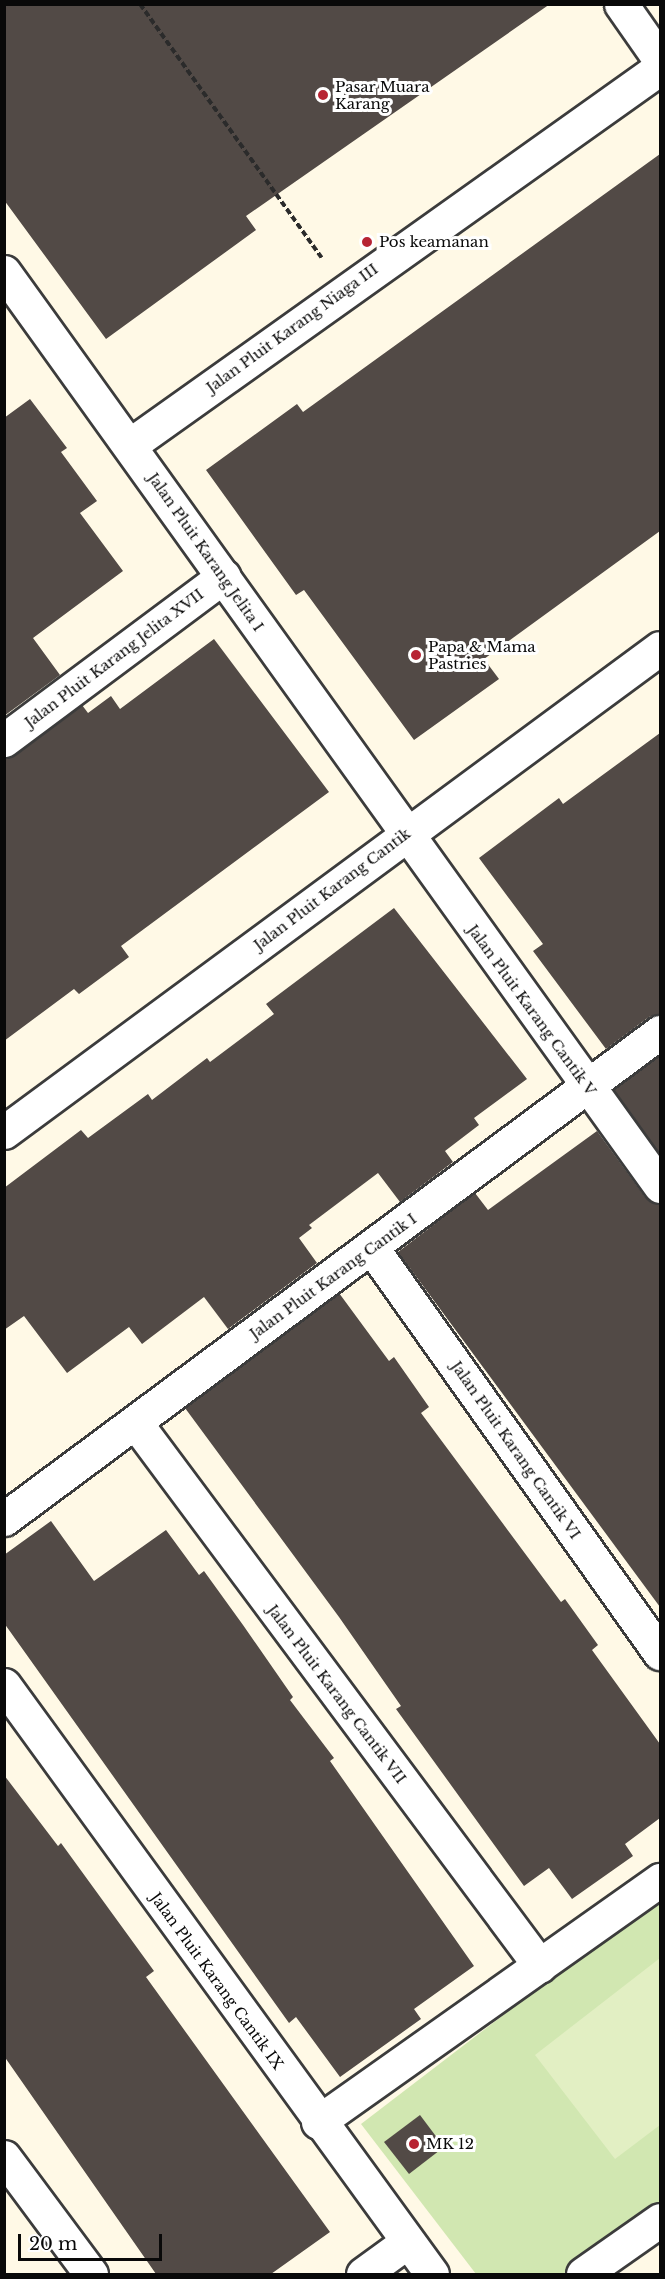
<!DOCTYPE html>
<html>
<head>
<meta charset="utf-8">
<style>
  body { margin:0 }
  #map { position:relative; width:665px; height:2279px; overflow:hidden; background:#fff9e6; font-family:"Libre Baskerville",serif }
  div>[style] { position:absolute }
  .green>* { inset:0; background:#d1e7b1 }
  .pitch>* { inset:0; background:#e2efc3 }
  .building>* { inset:0; background:#524a46 }
  .path>* { height:4px; margin-top:-2px; transform-origin:0; background:repeating-linear-gradient(90deg,#2b2b2b 0 6px,transparent 0 9px) }
  .roads { filter:drop-shadow(2px 0 #3c3c3c) drop-shadow(-2px 0 #3c3c3c) drop-shadow(0 2px #3c3c3c) drop-shadow(0 -2px #3c3c3c) }
  .minor>* { height:33px; margin:-16.5px; padding:0 16.5px; transform-origin:16.5px; border-radius:16.5px; background:#fff }
  .dots>* { width:16px; height:16px; translate:-50% -50%; box-sizing:border-box; border:3px solid #fff; border-radius:50% }
  span { translate:-50% -50%; white-space:nowrap; text-align:center; line-height:1.15; -webkit-text-stroke:6px #fff; paint-order:stroke }
  .poi-label { font-size:15px; color:#090909 }
  .left { translate:0 -50%; text-align:left }
  .street-label { font-size:15px; color:#090909 }
  .frame { position:absolute; inset:0; border:6px solid #090909; pointer-events:none }
  .scale { position:absolute; left:18px; top:2234px; width:144px; height:27px; box-sizing:border-box; border:3px solid #090909; border-top:0; padding-left:8px; font-size:18px; line-height:21px; white-space:nowrap; color:#090909; -webkit-text-stroke:4px #fff; paint-order:stroke }
</style>
</head>
<body>
<div id="map">
  <div class="green">
    <div style="clip-path:polygon(660px 1895px,660px 2204px,568px 2274px,476px 2274px,361px 2124px)"></div>
  </div>
  <div class="pitch">
    <div style="clip-path:polygon(660px 1958px,660px 2125px,615px 2159px,535px 2055px)"></div>
  </div>
  <div class="building">
    <div style="clip-path:polygon(4px 4px,550px 4px,246px 216px,256px 230px,106px 339px,4px 200px)"></div>
    <div style="clip-path:polygon(660px 154px,660px 531px,484px 659px,499px 679px,414px 740px,304px 590px,296px 595px,206px 470px,297px 404px,303px 412px)"></div>
    <div style="clip-path:polygon(30px 399px,67px 448px,61px 452px,97px 501px,80px 513px,123px 571px,33px 638px,60px 675px,4px 716px,4px 418px)"></div>
    <div style="clip-path:polygon(214px 639px,329px 792px,121px 946px,129px 957px,79px 994px,74px 989px,4px 1041px,4px 758px,15px 755px,82px 705px,88px 713px,111px 696px,120px 709px)"></div>
    <div style="clip-path:polygon(660px 733px,660px 1014px,649px 1017px,606px 1049px,533px 951px,543px 944px,479px 858px,559px 798px,563px 804px)"></div>
    <div style="clip-path:polygon(394px 908px,527px 1079px,474px 1118px,479px 1125px,445px 1151px,453px 1162px,400px 1202px,378px 1173px,309px 1225px,312px 1228px,299px 1238px,317px 1263px,228px 1329px,204px 1297px,142px 1344px,129px 1327px,67px 1373px,24px 1316px,4px 1330px,4px 1188px,81px 1130px,88px 1138px,148px 1094px,152px 1100px,207px 1058px,210px 1062px,274px 1014px,266px 1004px)"></div>
    <div style="clip-path:polygon(660px 1055px,660px 1155px,614px 1090px)"></div>
    <div style="clip-path:polygon(597px 1131px,645px 1197px,660px 1205px,660px 1607px,398px 1252px,475px 1193px,488px 1210px)"></div>
    <div style="clip-path:polygon(339px 1293px,389px 1361px,394px 1357px,429px 1407px,421px 1413px,561px 1602px,565px 1599px,598px 1645px,592px 1650px,660px 1744px,660px 1818px,625px 1844px,633px 1856px,572px 1899px,549px 1868px,524px 1886px,396px 1709px,401px 1706px,339px 1617px,185px 1408px)"></div>
    <div style="clip-path:polygon(51px 1521px,94px 1581px,166px 1530px,199px 1575px,204px 1571px,243px 1625px,293px 1697px,290px 1700px,334px 1758px,330px 1761px,474px 1966px,414px 2009px,421px 2019px,340px 2077px,296px 2017px,289px 2023px,4px 1623px,4px 1555px)"></div>
    <div style="clip-path:polygon(4px 1775px,58px 1846px,61px 1843px,154px 1971px,146px 1977px,330px 2232px,271px 2274px,156px 2274px,4px 2056px)"></div>
    <div style="clip-path:polygon(420px 2115px,444px 2147px,409px 2174px,384px 2142px)"></div>
  </div>
  <div class="path">
    <div style="left:140px;top:4px;width:312px;rotate:54.4deg"></div>
  </div>
  <div class="roads">
    <div class="minor">
      <div style="left:621px;top:4px;width:68px;rotate:55.1deg"></div>
      <div style="left:4px;top:272px;width:1125px;rotate:54.33deg"></div>
      <div style="left:130px;top:445px;width:650px;rotate:-35.43deg"></div>
      <div style="left:4px;top:740px;width:274px;rotate:-36.7deg"></div>
      <div style="left:4px;top:1132px;width:815px;rotate:-36.42deg"></div>
      <div style="left:372px;top:1248px;width:497px;rotate:54.6deg"></div>
      <div style="left:135px;top:1422px;width:678px;rotate:53.33deg"></div>
      <div style="left:4px;top:1519px;width:817px;rotate:-36.59deg"></div>
      <div style="left:4px;top:1685px;width:728px;rotate:54deg"></div>
      <div style="left:318px;top:2122px;width:419px;rotate:-35.3deg"></div>
      <div style="left:4px;top:2157px;width:146px;rotate:53.4deg"></div>
      <div style="left:363px;top:2274px;width:54px;rotate:-36deg"></div>
      <div style="left:583px;top:2274px;width:94px;rotate:-35deg"></div>
    </div>
  </div>
  <div class="dots">
    <div style="left:323px;top:95px;background:#b72433"></div>
    <div style="left:367px;top:242px;background:#b72433"></div>
    <div style="left:416px;top:655px;background:#b72433"></div>
    <div style="left:414px;top:2144px;background:#b72433"></div>
  </div>
  <div class="poi-label">
    <span class="left" style="left:335px;top:95px">Pasar Muara<br>Karang</span>
    <span class="left" style="left:379px;top:242px">Pos keamanan</span>
    <span class="left" style="left:428px;top:655px">Papa &amp; Mama<br>Pastries</span>
    <span class="left" style="left:426px;top:2144px">MK 12</span>
  </div>
  <div class="street-label">
    <span style="left:292px;top:328px;rotate:-36deg">Jalan Pluit Karang Niaga III</span>
    <span style="left:206px;top:552px;rotate:55deg">Jalan Pluit Karang Jelita I</span>
    <span style="left:114px;top:658px;rotate:-37deg">Jalan Pluit Karang Jelita XVII</span>
    <span style="left:332px;top:889px;rotate:-37deg">Jalan Pluit Karang Cantik</span>
    <span style="left:532px;top:1010px;rotate:54deg">Jalan Pluit Karang Cantik V</span>
    <span style="left:333px;top:1276px;rotate:-36deg">Jalan Pluit Karang Cantik I</span>
    <span style="left:516px;top:1450px;rotate:55deg">Jalan Pluit Karang Cantik VI</span>
    <span style="left:337px;top:1694px;rotate:53deg">Jalan Pluit Karang Cantik VII</span>
    <span style="left:217px;top:1981px;rotate:54deg">Jalan Pluit Karang Cantik IX</span>
  </div>
  <div class="frame"></div>
  <div class="scale">20 m</div>
</div>
</body>
</html>
